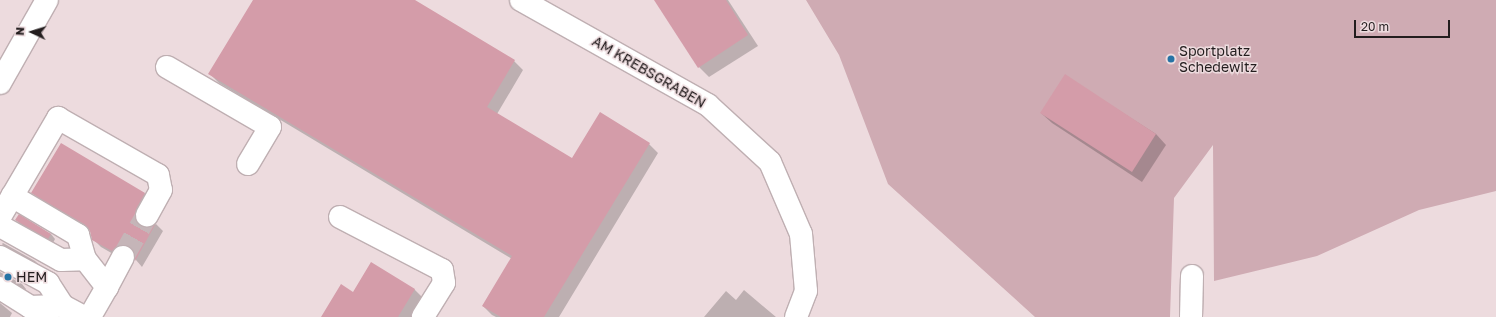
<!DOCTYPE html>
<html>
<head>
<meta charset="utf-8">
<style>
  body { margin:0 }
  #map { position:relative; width:1496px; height:317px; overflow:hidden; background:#eddbde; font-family:"Golos Text",sans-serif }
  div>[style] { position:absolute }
  .green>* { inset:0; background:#cfabb3 }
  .shadow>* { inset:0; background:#0003 }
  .building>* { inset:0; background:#d49ca9 }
  .minor-tunnel>* { height:22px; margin-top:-11px; transform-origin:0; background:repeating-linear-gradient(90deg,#c5b5b8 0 22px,transparent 0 33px) }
  .roads { filter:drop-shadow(1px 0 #bfafb2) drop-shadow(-1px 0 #bfafb2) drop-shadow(0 1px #bfafb2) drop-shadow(0 -1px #bfafb2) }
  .minor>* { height:22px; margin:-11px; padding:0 11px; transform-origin:11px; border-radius:11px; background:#fff }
  .dots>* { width:11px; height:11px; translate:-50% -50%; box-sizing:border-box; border:2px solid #eddbde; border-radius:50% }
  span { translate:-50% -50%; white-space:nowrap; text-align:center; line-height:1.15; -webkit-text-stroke:3px #eddbde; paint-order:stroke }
  .poi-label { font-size:14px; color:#231d1e }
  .left { translate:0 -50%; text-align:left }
  .street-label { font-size:14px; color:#231d1e }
  .north { position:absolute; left:12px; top:12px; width:40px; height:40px; -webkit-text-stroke:3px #eddbde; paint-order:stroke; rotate:274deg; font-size:11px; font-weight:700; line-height:16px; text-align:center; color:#231d1e }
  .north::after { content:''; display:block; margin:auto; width:14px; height:18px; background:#231d1e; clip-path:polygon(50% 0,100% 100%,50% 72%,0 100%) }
  .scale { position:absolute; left:1354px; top:20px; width:96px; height:18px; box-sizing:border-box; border:2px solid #231d1e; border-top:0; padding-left:5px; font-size:12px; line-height:14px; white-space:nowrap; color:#231d1e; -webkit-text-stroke:3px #eddbde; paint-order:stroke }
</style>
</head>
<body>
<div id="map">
  <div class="green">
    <div style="clip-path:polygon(806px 0,1496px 0,1496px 191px,1419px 210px,1317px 256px,1214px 281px,1213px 145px,1174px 198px,1170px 317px,1035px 317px,888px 184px,839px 55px)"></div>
  </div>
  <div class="shadow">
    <div style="clip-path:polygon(254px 0,413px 0,514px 61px,523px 70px,497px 114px,572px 159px,649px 144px,658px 153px,559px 317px,496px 317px,492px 315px,483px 306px,512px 259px,219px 83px,210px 74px)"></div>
    <div style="clip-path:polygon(655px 0,728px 0,758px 46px,709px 77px,699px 67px)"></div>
    <div style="clip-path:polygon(1065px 76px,1156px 134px,1166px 145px,1142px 182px,1052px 123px,1041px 113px)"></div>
    <div style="clip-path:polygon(33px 193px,144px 193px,152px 201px,142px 223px,143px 227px,147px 229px,156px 224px,163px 231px,142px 267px,136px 260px,135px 253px,130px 252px,120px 258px,101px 247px,93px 239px,90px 230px,40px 200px)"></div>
    <div style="clip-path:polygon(16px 220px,51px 234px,55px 239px,53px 243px,21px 225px)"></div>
    <div style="clip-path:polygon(3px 243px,35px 261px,40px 266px,6px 249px,2px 244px)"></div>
    <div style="clip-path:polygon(0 272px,22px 284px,26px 289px,26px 290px,6px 280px,0 281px)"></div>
    <div style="clip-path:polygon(414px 289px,425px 300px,415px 317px,322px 317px,353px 293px)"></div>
    <div style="clip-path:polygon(744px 290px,776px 317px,704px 317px,726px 291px,736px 300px)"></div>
    <div style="clip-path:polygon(0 303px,12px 313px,10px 317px,0 317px)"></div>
  </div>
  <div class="building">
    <div style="clip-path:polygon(253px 0,415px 0,515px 60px,487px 107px,572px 158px,600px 112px,650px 143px,544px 317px,501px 317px,482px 306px,512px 256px,208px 74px)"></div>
    <div style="clip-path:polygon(654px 0,726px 0,748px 35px,698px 68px)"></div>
    <div style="clip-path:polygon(1065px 74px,1156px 134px,1132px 172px,1040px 113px)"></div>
    <div style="clip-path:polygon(61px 143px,145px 193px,136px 209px,135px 215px,136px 221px,141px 226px,147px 227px,156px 223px,135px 261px,134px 251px,129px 246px,122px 245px,116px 247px,112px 251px,92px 240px,90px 231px,84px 224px,31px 193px)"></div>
    <div style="clip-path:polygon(19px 214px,51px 234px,48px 239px,15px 220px)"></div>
    <div style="clip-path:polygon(371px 262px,415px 289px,398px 317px,321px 317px,341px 284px,353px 292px)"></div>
  </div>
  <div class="minor-tunnel">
    <div style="left:123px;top:257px;width:48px;rotate:-60.3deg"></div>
  </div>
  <div class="roads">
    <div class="minor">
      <div style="left:521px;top:0;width:214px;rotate:29.3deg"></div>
      <div style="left:708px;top:105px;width:84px;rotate:42.6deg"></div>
      <div style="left:770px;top:162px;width:78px;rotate:66.7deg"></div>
      <div style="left:801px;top:234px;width:57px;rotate:85deg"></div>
      <div style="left:806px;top:291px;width:28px;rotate:111deg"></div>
      <div style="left:167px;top:67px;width:119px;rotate:30.2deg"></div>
      <div style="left:270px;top:127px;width:43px;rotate:120.7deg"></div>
      <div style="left:0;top:83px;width:95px;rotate:-60.5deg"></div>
      <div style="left:12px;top:196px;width:77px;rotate:30.6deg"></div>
      <div style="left:78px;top:235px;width:25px;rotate:74deg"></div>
      <div style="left:0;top:217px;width:115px;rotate:-59.6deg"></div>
      <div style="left:58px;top:118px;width:115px;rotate:29.7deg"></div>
      <div style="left:158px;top:175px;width:15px;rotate:79deg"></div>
      <div style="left:161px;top:190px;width:29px;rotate:119deg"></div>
      <div style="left:340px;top:217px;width:115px;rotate:27.5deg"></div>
      <div style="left:442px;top:270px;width:13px;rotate:81deg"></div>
      <div style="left:444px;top:283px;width:40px;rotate:122deg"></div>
      <div style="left:0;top:226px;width:70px;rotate:29.1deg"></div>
      <div style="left:61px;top:260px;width:24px;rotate:-2deg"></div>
      <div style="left:85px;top:259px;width:36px;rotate:52deg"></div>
      <div style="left:107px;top:287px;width:34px;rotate:120deg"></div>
      <div style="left:0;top:257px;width:55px;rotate:28.4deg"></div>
      <div style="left:48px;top:283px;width:27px;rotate:57deg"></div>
      <div style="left:107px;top:287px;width:34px;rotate:-62deg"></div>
      <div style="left:0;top:288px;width:36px;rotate:32deg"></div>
      <div style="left:30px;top:307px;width:33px;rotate:-2deg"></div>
      <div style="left:63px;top:306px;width:24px;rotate:28deg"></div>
      <div style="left:1191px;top:317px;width:41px;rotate:-88.6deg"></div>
    </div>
  </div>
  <div class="dots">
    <div style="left:1171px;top:59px;background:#2673a5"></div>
    <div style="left:8px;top:277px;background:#2673a5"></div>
  </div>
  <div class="poi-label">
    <span class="left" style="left:1179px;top:59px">Sportplatz<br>Schedewitz</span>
    <span class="left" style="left:16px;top:277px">HEM</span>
  </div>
  <div class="street-label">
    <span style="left:649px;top:72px;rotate:30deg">AM KREBSGRABEN</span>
  </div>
  <div class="north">N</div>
  <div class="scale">20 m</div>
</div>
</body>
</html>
